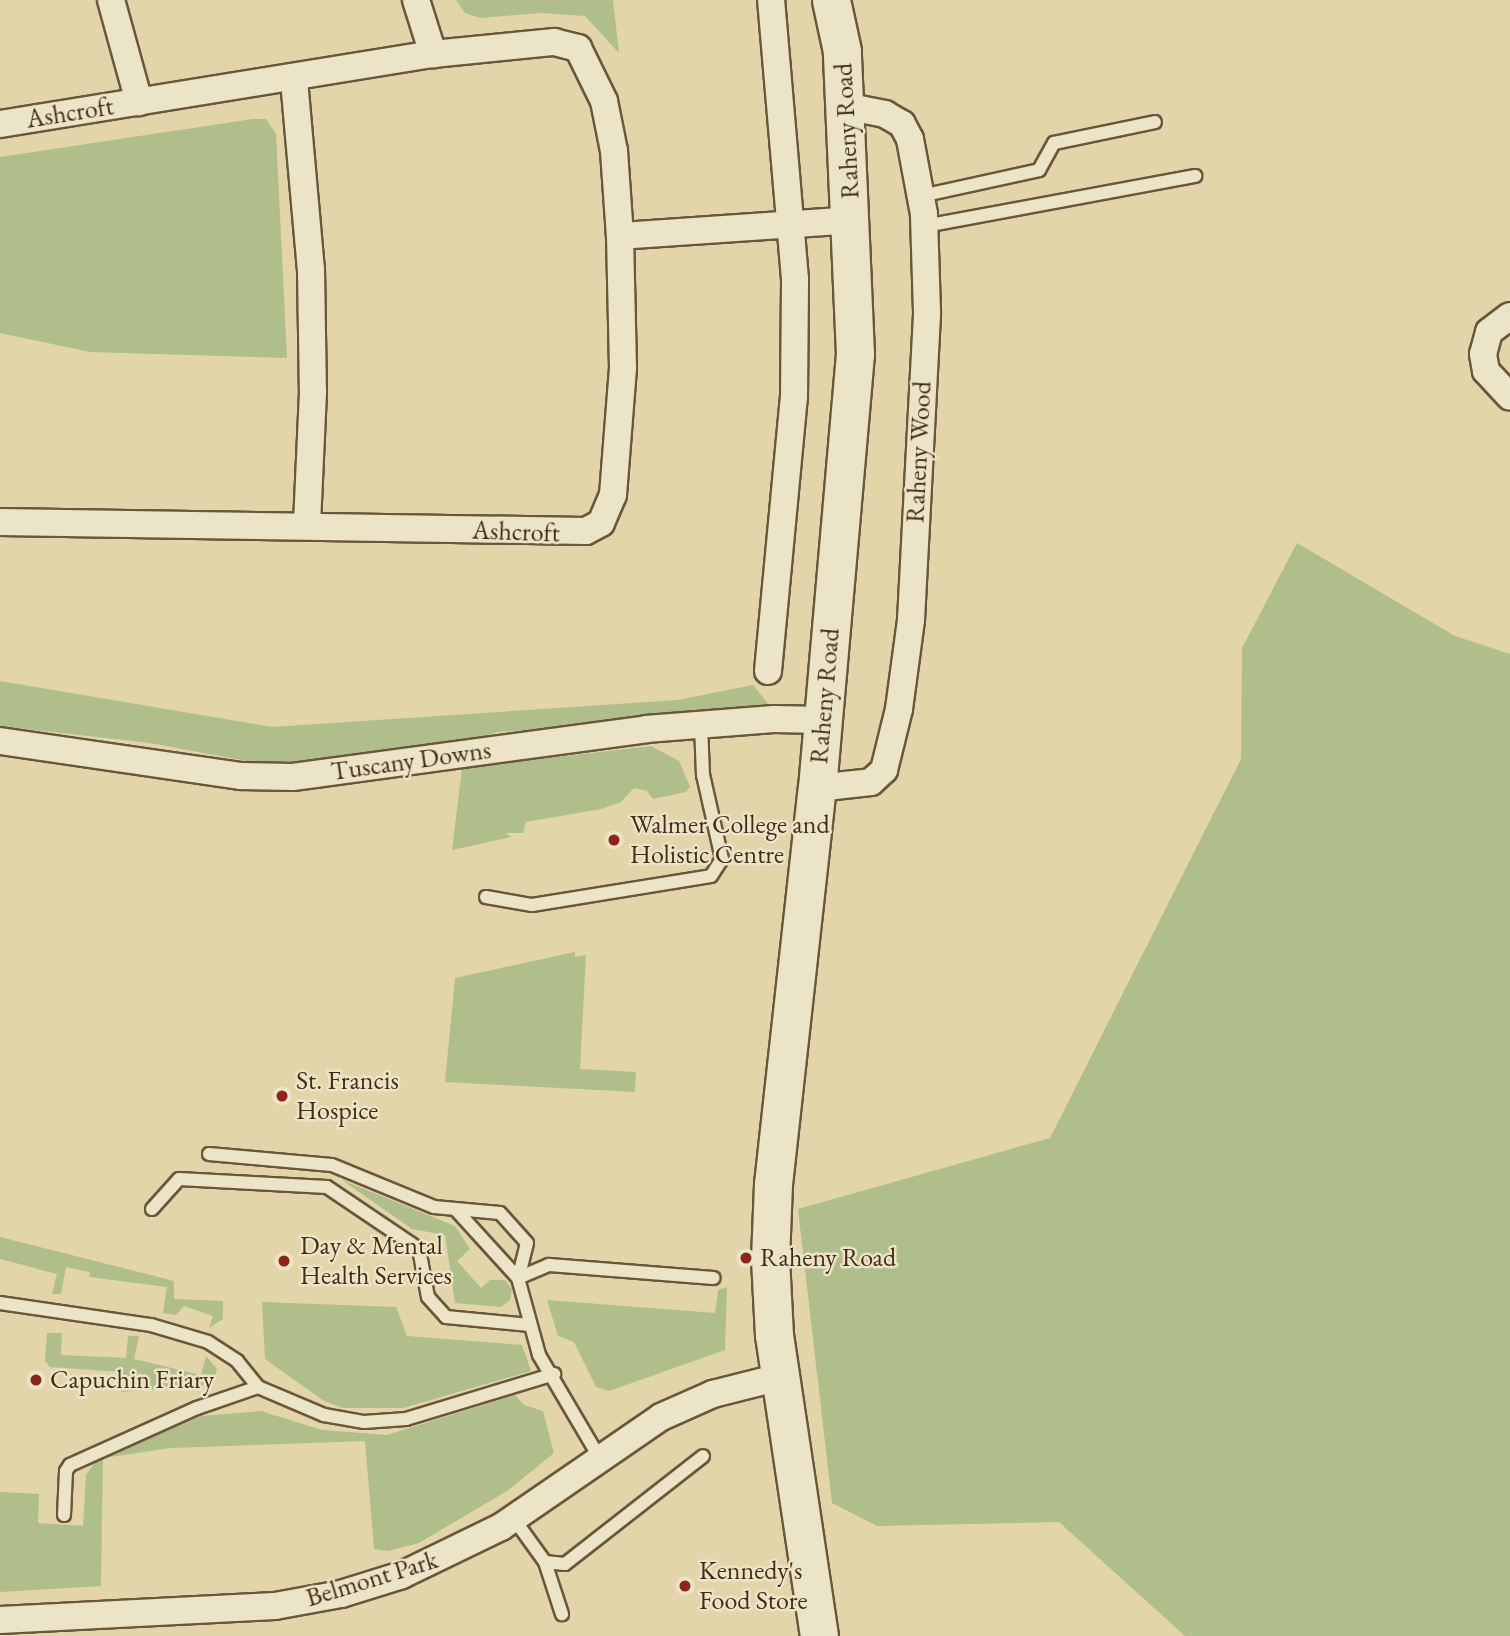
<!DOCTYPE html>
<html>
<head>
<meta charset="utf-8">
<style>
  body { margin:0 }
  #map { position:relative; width:1510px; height:1636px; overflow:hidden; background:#e1d5a9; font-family:"EB Garamond",serif }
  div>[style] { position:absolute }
  .green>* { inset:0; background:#afbe8b }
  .roads { filter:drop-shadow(2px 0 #6a573b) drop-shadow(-2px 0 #6a573b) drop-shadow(0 2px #6a573b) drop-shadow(0 -2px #6a573b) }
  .lane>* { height:12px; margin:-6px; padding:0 6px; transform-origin:6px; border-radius:6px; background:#ece4c7 }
  .street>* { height:26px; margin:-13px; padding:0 13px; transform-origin:13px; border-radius:13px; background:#ece4c7 }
  .secondary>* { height:37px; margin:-18.5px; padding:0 18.5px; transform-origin:18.5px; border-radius:18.5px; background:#ece4c7 }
  .dots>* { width:19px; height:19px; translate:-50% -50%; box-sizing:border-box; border:4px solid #ece4c7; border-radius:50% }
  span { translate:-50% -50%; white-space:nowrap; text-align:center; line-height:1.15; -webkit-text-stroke:5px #ece4c7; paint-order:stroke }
  .street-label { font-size:26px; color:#422d16 }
  .poi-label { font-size:26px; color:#422d16 }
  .left { translate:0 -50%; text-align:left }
</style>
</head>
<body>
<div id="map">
  <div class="green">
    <div style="clip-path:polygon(456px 0,613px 0,619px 53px,585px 16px,540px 13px,481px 18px,465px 13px)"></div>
    <div style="clip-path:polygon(253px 119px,266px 119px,276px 134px,287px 358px,90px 352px,0 333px,0 157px)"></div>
    <div style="clip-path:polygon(1297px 543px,1455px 636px,1510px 654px,1510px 1636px,1185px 1636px,1059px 1522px,877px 1526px,832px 1503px,798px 1209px,1050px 1138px,1241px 759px,1242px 648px)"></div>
    <div style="clip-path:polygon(0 681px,272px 727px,678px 700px,753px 685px,774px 711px,497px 732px,443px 751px,331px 763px,257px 763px,150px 743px,0 726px)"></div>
    <div style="clip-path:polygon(651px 746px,679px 761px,690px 787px,686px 792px,653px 799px,647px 791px,634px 788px,621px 802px,601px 809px,526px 822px,523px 833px,506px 833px,511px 837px,452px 850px,462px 768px)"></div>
    <div style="clip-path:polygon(575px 952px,575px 957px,586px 955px,580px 1069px,636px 1072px,635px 1092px,445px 1082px,455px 978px)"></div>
    <div style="clip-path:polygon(342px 1180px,455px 1226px,470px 1249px,457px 1261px,481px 1288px,490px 1280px,505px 1280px,512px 1289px,510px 1300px,501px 1307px,455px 1303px,445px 1235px,412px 1229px)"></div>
    <div style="clip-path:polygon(0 1237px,174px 1281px,174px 1299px,223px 1301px,223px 1319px,209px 1328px,213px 1316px,184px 1306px,176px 1315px,163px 1313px,167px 1287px,89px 1277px,90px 1272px,66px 1267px,61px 1294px,52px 1294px,57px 1274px,0 1259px)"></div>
    <div style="clip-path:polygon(727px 1287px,725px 1350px,609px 1391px,596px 1387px,574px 1342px,558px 1336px,547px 1300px,715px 1313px,718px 1290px)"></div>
    <div style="clip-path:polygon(262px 1302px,396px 1307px,407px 1336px,522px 1345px,531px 1371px,403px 1408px,343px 1408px,324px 1401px,265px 1359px)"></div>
    <div style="clip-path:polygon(47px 1333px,62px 1333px,61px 1355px,126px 1358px,128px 1336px,139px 1336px,134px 1359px,201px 1375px,206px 1356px,217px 1369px,214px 1379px,200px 1386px,121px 1392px,121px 1372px,50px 1367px,45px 1361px)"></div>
    <div style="clip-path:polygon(515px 1395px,524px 1405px,543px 1411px,554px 1453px,507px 1491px,419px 1543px,388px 1551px,374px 1549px,365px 1441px,171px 1448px,103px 1458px,101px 1586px,0 1592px,0 1492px,39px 1494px,38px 1523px,83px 1526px,86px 1475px,95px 1462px,103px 1457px,201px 1416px,261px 1411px,322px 1430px,387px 1435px)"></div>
  </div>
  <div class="roads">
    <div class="lane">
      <div style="left:921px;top:196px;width:121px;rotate:-12.4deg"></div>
      <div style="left:1039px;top:170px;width:31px;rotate:-61deg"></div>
      <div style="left:1054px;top:143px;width:103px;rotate:-11.7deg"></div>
      <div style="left:925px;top:226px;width:275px;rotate:-10.5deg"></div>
      <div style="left:486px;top:897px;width:47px;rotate:9.9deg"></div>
      <div style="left:532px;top:905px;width:181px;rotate:-9.2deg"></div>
      <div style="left:711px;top:876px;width:20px;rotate:-57deg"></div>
      <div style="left:722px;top:859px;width:86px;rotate:-102.7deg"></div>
      <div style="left:703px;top:775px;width:50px;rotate:-92.3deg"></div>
      <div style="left:209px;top:1154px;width:123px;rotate:5.1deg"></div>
      <div style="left:332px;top:1165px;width:110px;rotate:22.4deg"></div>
      <div style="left:434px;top:1207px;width:66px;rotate:5.2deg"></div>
      <div style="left:500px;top:1213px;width:40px;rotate:48deg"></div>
      <div style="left:527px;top:1243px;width:36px;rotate:104deg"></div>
      <div style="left:152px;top:1209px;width:40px;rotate:-48deg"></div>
      <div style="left:179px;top:1179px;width:148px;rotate:3.1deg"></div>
      <div style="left:327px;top:1187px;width:111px;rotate:34deg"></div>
      <div style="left:419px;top:1249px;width:49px;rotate:79.4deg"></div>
      <div style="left:428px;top:1297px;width:27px;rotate:48deg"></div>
      <div style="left:446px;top:1317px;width:84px;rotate:5.4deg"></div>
      <div style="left:457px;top:1211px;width:91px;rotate:47.7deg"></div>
      <div style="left:518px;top:1278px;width:80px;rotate:74.7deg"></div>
      <div style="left:539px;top:1355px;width:118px;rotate:59.5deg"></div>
      <div style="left:518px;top:1278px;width:34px;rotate:-23deg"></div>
      <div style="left:549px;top:1265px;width:165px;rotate:4.5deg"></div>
      <div style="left:0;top:1303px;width:153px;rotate:8.3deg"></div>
      <div style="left:151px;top:1325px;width:59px;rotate:16.6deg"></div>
      <div style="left:208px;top:1342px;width:35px;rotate:33deg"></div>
      <div style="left:237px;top:1361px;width:33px;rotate:51deg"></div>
      <div style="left:258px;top:1387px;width:72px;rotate:23deg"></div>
      <div style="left:324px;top:1415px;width:41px;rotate:9.9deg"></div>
      <div style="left:364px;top:1422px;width:42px;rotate:-4.1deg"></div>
      <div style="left:406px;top:1419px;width:155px;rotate:-16.9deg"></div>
      <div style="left:64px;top:1515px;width:44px;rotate:-87.4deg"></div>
      <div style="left:66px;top:1471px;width:7px;rotate:-56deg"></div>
      <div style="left:70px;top:1465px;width:139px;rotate:-24.2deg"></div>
      <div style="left:197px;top:1408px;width:65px;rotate:-19deg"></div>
      <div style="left:514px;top:1519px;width:53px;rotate:54.2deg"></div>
      <div style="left:545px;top:1562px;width:20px;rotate:6deg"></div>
      <div style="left:565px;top:1564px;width:175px;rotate:-38deg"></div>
      <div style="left:545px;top:1562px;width:55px;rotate:71.9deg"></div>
    </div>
    <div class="street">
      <div style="left:111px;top:0;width:106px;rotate:74.6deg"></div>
      <div style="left:416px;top:0;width:57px;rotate:72.5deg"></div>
      <div style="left:294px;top:80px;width:190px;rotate:84.9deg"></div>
      <div style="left:311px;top:269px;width:123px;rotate:89.1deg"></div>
      <div style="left:313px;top:392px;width:132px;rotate:92.6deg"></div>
      <div style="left:0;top:124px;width:439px;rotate:-9.2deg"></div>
      <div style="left:433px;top:54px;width:122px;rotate:-5.7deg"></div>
      <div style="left:554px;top:42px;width:25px;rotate:14deg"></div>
      <div style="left:578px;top:48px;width:59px;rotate:63.9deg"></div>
      <div style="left:604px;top:101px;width:51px;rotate:78.7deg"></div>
      <div style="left:614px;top:151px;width:85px;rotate:86deg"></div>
      <div style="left:620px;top:236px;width:233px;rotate:-3.9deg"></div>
      <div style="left:1510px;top:316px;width:26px;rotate:143deg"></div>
      <div style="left:1489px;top:332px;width:23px;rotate:105deg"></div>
      <div style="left:1483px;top:354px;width:17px;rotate:80deg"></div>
      <div style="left:1486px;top:371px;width:35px;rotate:47deg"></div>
      <div style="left:0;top:522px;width:586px;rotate:0.88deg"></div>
      <div style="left:586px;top:531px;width:17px;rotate:-28deg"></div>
      <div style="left:601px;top:523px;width:30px;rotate:-67deg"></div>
      <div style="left:613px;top:495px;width:127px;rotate:-85.5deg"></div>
      <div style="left:623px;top:368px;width:132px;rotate:-91.3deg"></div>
      <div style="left:768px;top:671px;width:275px;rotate:-84.6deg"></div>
      <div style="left:794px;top:397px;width:118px;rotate:-89.5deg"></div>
      <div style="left:795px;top:279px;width:280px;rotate:-94.9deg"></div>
      <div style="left:0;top:741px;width:244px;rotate:8.3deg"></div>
      <div style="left:241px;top:776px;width:52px;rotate:1.1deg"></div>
      <div style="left:293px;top:777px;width:356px;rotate:-7.7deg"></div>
      <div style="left:646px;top:729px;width:128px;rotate:-4.5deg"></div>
      <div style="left:774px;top:719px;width:49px;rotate:1.2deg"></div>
      <div style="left:817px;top:788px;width:54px;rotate:-6.3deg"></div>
      <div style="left:871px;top:782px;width:18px;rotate:-43deg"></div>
      <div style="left:884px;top:770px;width:63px;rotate:-76.2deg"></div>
      <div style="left:899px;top:709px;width:90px;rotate:-82.3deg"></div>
      <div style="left:911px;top:620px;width:308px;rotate:-87deg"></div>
      <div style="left:927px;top:312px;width:98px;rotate:-91.8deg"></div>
      <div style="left:924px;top:214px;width:76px;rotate:-100.6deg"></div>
      <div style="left:910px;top:139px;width:17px;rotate:-118deg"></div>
      <div style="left:902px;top:124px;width:20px;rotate:-150deg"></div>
      <div style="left:885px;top:114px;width:41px;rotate:-168.7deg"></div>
      <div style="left:0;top:1620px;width:275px;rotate:-2.9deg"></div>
      <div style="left:275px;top:1606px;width:67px;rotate:-10.3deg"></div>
      <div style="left:341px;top:1594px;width:64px;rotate:-17.3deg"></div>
      <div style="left:402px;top:1575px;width:110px;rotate:-25.9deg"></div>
      <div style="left:501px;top:1527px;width:194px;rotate:-34.5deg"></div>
      <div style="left:661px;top:1417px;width:57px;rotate:-23.9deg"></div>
      <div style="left:713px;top:1394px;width:69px;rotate:-14.2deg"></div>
    </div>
    <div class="secondary">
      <div style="left:819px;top:1636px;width:304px;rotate:-98.5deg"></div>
      <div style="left:774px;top:1335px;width:76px;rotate:-93deg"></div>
      <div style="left:770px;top:1259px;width:75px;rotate:-87.7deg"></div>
      <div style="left:773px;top:1184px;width:398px;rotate:-83.7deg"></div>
      <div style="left:817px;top:788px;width:436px;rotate:-85deg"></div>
      <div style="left:855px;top:354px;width:303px;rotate:-92.5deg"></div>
      <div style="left:842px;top:51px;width:52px;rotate:-102.2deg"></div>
    </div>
  </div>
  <div class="dots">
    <div style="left:614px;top:840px;background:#8f2418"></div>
    <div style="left:282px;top:1096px;background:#8f2418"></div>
    <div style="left:746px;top:1258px;background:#8f2418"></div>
    <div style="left:284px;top:1261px;background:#8f2418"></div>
    <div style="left:36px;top:1380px;background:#8f2418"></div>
    <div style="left:685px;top:1586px;background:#8f2418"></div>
  </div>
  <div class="street-label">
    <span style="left:70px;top:113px;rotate:-9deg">Ashcroft</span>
    <span style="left:847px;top:131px;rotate:-93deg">Raheny Road</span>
    <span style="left:919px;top:452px;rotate:-87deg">Raheny Wood</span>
    <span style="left:516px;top:532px;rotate:2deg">Ashcroft</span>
    <span style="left:825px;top:696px;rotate:-85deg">Raheny Road</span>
    <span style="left:411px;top:761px;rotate:-8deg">Tuscany Downs</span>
    <span style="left:372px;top:1579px;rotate:-17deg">Belmont Park</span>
  </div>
  <div class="poi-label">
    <span class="left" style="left:630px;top:840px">Walmer College and<br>Holistic Centre</span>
    <span class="left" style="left:296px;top:1096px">St. Francis<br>Hospice</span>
    <span class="left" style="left:300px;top:1261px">Day &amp; Mental<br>Health Services</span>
    <span class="left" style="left:760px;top:1258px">Raheny Road</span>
    <span class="left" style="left:50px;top:1380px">Capuchin Friary</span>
    <span class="left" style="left:699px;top:1586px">Kennedy's<br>Food Store</span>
  </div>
</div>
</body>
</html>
